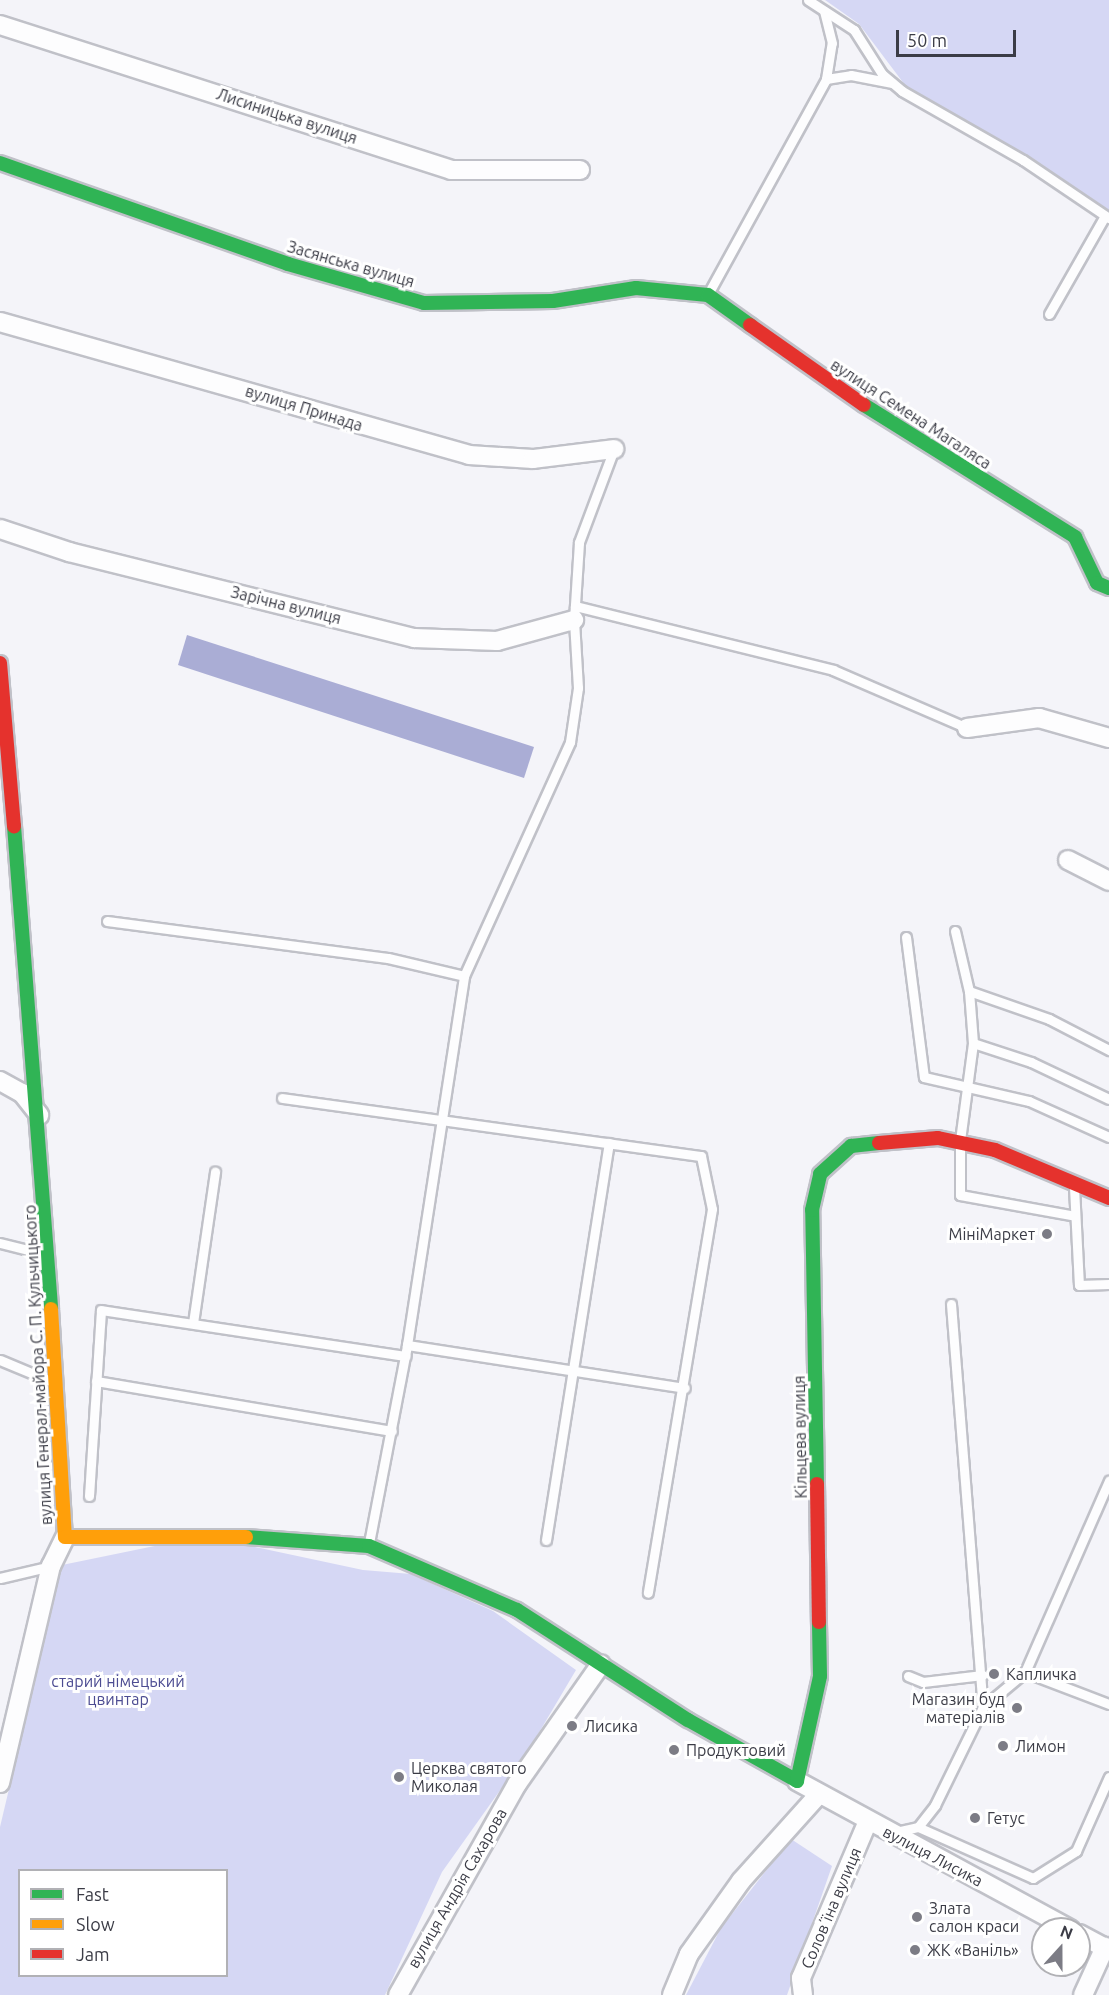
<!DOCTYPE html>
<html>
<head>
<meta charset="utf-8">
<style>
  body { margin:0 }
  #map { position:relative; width:1109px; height:1995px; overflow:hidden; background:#f4f4f9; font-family:Ubuntu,sans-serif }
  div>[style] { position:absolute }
  .green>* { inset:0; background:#d5d7f4 }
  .water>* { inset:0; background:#aaadd5 }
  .roads { filter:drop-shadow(2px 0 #c0c1c8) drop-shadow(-2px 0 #c0c1c8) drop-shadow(0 2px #c0c1c8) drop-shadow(0 -2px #c0c1c8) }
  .lane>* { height:9px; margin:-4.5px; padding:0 4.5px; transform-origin:4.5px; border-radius:4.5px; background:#fdfdfe }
  .street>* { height:18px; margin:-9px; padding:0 9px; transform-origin:9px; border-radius:9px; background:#fdfdfe }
  .fast>* { height:14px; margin:-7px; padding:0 7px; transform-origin:7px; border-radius:7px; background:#30b455 }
  .slow>* { height:14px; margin:-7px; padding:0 7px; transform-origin:7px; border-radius:7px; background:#ff9f0a }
  .jam>* { height:14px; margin:-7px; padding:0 7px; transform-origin:7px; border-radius:7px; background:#e5322d }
  .dots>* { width:16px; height:16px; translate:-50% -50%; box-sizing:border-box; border:3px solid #fff; border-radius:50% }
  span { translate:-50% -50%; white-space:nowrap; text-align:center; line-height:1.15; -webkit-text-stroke:6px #fff; paint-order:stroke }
  .street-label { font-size:16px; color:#3b3c46 }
  .poi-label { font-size:16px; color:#3b3c46 }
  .right { translate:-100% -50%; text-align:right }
  .left { translate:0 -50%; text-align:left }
  .park-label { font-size:16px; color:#4c4c92 }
  .legend { position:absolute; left:18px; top:1869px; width:210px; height:108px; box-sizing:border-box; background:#fff; border:2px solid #b1b1b5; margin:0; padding:8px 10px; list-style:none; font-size:18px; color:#3b3c46 }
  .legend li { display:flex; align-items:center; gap:12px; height:30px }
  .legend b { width:30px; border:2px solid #b1b1b5 }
  .north { position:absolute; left:1031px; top:1917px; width:60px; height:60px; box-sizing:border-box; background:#fff; border:2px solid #b1b1b5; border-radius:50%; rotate:21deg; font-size:16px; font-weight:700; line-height:24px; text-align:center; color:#3b3c46 }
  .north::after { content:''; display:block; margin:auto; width:21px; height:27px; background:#7c7c85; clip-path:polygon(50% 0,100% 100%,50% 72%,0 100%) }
  .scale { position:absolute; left:896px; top:30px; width:120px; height:27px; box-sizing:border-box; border:3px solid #3b3c46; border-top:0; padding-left:8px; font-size:18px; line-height:21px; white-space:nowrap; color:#3b3c46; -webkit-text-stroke:4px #fff; paint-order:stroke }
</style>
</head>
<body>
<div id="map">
  <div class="green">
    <div style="clip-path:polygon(825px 0,1109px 0,1109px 210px,908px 89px,859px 24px)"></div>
    <div style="clip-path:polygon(evenodd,179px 1541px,251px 1546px,363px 1570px,411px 1574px,493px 1611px,576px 1670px,528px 1751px,442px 1872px,385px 1995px,0 1995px,0 1827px,62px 1565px,179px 1541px,20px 1870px,226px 1870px,226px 1976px,20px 1976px,20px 1870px)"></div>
    <div style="clip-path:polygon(791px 1839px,832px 1866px,787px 1995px,686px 1995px,721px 1928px)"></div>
  </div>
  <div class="water">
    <div style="clip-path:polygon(187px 635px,534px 747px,524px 778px,178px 665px)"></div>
  </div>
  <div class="roads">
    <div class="lane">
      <div style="left:808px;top:0;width:55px;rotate:33.1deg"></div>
      <div style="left:854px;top:30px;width:52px;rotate:57.5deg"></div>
      <div style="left:882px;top:74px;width:26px;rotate:40deg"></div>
      <div style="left:902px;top:91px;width:139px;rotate:29.7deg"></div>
      <div style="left:1023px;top:160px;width:104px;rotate:34deg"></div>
      <div style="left:826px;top:79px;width:25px;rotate:-9deg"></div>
      <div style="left:851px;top:75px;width:42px;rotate:11deg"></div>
      <div style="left:708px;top:294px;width:245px;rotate:-61.2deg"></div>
      <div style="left:826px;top:79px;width:36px;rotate:-81deg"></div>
      <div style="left:832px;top:43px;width:33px;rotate:-104deg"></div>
      <div style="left:1049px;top:314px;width:113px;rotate:-60.3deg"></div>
      <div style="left:575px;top:606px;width:266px;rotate:13.9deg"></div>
      <div style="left:833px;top:670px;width:146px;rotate:23.4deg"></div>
      <div style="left:107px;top:921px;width:283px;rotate:7.5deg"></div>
      <div style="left:388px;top:958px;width:78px;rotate:13.3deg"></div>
      <div style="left:955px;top:931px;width:62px;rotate:76.9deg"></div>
      <div style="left:969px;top:991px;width:85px;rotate:19.3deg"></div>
      <div style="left:1049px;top:1019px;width:68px;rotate:27.3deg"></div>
      <div style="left:906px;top:937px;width:141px;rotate:82.7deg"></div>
      <div style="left:924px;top:1077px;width:108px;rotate:12.9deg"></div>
      <div style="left:1029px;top:1101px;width:88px;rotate:24.2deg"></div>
      <div style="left:969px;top:991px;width:52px;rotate:85.6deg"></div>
      <div style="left:973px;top:1043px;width:98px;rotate:97.6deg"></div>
      <div style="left:960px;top:1140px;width:55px;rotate:90deg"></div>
      <div style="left:960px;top:1195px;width:117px;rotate:10.3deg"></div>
      <div style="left:973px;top:1043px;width:61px;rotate:18.1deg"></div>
      <div style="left:1031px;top:1062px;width:86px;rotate:25.4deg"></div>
      <div style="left:282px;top:1098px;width:423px;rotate:7.9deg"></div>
      <div style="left:701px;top:1156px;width:54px;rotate:78.3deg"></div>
      <div style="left:712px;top:1209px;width:389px;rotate:99.5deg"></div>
      <div style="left:1074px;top:1187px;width:98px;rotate:87.1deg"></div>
      <div style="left:1079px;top:1285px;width:30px;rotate:-2deg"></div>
      <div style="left:0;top:1243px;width:45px;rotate:14deg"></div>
      <div style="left:951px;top:1304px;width:404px;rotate:85.5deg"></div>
      <div style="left:193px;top:1323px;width:153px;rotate:-81.7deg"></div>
      <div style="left:407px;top:1345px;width:281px;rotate:8.8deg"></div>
      <div style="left:0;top:1360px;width:57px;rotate:22.5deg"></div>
      <div style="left:96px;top:1381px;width:300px;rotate:9.6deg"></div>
      <div style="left:89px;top:1496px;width:186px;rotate:-86.3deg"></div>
      <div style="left:101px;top:1310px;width:308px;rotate:8.6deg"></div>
      <div style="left:546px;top:1540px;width:402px;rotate:-81deg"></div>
      <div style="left:369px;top:1543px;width:202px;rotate:-79.1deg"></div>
      <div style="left:407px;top:1345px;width:373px;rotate:-81.2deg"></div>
      <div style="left:464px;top:976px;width:257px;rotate:-65.6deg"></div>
      <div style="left:570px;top:742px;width:55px;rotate:-81.6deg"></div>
      <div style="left:578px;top:688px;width:68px;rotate:-93.4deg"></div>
      <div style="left:574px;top:620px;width:78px;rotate:-86.3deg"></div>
      <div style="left:579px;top:542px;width:99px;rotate:-69.4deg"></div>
      <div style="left:0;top:1578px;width:52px;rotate:-13.2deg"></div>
      <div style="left:1025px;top:1672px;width:90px;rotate:20.9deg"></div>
      <div style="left:908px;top:1676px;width:16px;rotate:22deg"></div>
      <div style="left:923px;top:1682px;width:60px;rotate:-6.7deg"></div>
      <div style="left:918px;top:1827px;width:126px;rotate:23.9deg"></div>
      <div style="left:1033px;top:1878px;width:51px;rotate:-32.1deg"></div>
      <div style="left:1076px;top:1851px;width:81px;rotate:-66deg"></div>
      <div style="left:896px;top:1832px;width:23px;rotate:-13deg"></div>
      <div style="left:918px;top:1827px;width:28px;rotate:-52deg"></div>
      <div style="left:935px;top:1805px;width:109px;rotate:-63.9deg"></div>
      <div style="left:983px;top:1707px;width:55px;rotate:-39.8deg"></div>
      <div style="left:1025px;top:1672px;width:209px;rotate:-66.3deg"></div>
    </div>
    <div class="street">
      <div style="left:0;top:25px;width:474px;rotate:17.8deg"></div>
      <div style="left:451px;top:170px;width:129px"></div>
      <div style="left:0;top:322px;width:487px;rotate:15.8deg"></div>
      <div style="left:469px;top:455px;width:64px;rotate:3.6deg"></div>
      <div style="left:533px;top:459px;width:82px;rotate:-7deg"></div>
      <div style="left:0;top:529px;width:73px;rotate:18.4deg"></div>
      <div style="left:69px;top:552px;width:356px;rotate:14deg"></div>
      <div style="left:414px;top:638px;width:83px;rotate:2.1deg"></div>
      <div style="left:497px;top:641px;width:80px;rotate:-15.3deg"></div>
      <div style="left:967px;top:728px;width:73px;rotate:-7.9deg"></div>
      <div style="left:1039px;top:718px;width:73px;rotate:15.9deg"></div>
      <div style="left:1068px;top:860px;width:46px;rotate:27.1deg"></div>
      <div style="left:0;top:1081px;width:25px;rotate:29deg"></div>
      <div style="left:22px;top:1093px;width:28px;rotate:52deg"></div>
      <div style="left:797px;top:1781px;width:311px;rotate:28.5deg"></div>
      <div style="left:0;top:1783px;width:223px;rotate:-76.8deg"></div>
      <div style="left:51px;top:1566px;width:32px;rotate:-64deg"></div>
      <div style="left:1079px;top:1934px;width:34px;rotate:28deg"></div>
      <div style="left:398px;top:1995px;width:242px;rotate:-60.6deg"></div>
      <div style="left:517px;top:1784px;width:146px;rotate:-55deg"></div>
      <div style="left:672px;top:1995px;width:44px;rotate:-67.5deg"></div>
      <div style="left:689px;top:1954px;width:90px;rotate:-54.5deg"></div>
      <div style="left:741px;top:1881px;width:117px;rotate:-48.1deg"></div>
      <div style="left:803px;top:1995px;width:17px;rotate:-97deg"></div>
      <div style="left:801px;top:1978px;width:171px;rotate:-66.9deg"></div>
      <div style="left:1083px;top:1995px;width:53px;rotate:-65.4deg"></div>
    </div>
    <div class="fast">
      <div style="left:0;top:163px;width:305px;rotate:19.3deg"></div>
      <div style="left:288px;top:264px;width:141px;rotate:16deg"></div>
      <div style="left:424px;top:303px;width:129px;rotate:-0.9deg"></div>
      <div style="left:553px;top:301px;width:84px;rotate:-8.9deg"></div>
      <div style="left:636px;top:288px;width:72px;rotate:5.6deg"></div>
      <div style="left:708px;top:295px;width:52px;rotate:35.5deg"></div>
      <div style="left:864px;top:405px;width:249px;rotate:32deg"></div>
      <div style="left:1075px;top:537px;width:51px;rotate:64.4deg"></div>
      <div style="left:1097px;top:583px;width:13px;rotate:23deg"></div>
      <div style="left:14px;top:826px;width:484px;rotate:85.6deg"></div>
      <div style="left:817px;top:1484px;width:274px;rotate:-91deg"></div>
      <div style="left:812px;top:1210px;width:37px;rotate:-77deg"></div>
      <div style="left:820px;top:1174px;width:42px;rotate:-42.1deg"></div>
      <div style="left:851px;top:1146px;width:28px;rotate:-6deg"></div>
      <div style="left:246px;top:1537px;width:123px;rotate:4.2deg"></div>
      <div style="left:369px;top:1546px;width:161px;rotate:23.4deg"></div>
      <div style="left:517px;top:1610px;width:203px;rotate:32.8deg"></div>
      <div style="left:688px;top:1720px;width:125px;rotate:29.2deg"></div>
      <div style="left:797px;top:1781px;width:107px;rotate:-77.6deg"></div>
      <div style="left:820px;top:1676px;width:54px;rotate:-91.1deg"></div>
    </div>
    <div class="slow">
      <div style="left:51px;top:1309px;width:228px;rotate:86.5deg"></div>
      <div style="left:65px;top:1537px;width:181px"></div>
    </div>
    <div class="jam">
      <div style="left:750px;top:325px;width:139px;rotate:35.1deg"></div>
      <div style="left:0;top:663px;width:164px;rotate:85.1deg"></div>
      <div style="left:879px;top:1143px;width:59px;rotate:-4.8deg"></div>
      <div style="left:938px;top:1138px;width:58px;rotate:11.9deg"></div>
      <div style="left:995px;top:1150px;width:124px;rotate:22.8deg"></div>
      <div style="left:817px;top:1484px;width:138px;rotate:89.2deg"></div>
    </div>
  </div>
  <div class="dots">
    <div style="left:1047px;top:1234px;background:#7c7c85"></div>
    <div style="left:994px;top:1674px;background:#7c7c85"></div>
    <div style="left:1017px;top:1708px;background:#7c7c85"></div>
    <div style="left:572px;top:1726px;background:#7c7c85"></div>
    <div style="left:1003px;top:1746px;background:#7c7c85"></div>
    <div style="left:674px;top:1750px;background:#7c7c85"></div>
    <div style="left:399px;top:1777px;background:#7c7c85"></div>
    <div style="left:975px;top:1818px;background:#7c7c85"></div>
    <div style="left:917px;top:1917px;background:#7c7c85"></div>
    <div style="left:915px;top:1950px;background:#7c7c85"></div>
  </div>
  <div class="street-label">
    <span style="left:287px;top:116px;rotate:18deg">Лисиницька вулиця</span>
    <span style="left:351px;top:264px;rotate:16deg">Засянська вулиця</span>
    <span style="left:304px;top:408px;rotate:17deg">вулиця Принада</span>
    <span style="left:911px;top:414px;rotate:33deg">вулиця Семена Магаляса</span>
    <span style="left:286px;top:605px;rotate:14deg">Зарічна вулиця</span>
    <span style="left:38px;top:1365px;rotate:-93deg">вулиця Генерал-майора С. П. Кульчицького</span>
    <span style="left:800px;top:1437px;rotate:-91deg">Кільцева вулиця</span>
    <span style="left:933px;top:1856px;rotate:28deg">вулиця Лисика</span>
    <span style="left:457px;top:1888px;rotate:-60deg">вулиця Андрія Сахарова</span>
    <span style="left:831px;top:1908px;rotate:-67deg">Соловʼїна вулиця</span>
  </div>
  <div class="poi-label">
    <span class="right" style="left:1035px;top:1234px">МініМаркет</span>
    <span class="left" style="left:1006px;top:1674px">Капличка</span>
    <span class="right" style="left:1005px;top:1708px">Магазин буд<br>матеріалів</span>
    <span class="left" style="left:584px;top:1726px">Лисика</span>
    <span class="left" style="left:1015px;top:1746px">Лимон</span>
    <span class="left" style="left:686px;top:1750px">Продуктовий</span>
    <span class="left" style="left:411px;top:1777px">Церква святого<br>Миколая</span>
    <span class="left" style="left:987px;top:1818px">Гетус</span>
    <span class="left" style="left:929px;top:1917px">Злата<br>салон краси</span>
    <span class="left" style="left:927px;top:1950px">ЖК «Ваніль»</span>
  </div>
  <div class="park-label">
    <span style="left:118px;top:1690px">старий німецький<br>цвинтар</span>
  </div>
  <ul class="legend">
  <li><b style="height:8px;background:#30b455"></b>Fast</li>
  <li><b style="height:8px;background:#ff9f0a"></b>Slow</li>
  <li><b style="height:8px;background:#e5322d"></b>Jam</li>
  </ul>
  <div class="north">N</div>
  <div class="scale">50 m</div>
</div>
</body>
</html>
